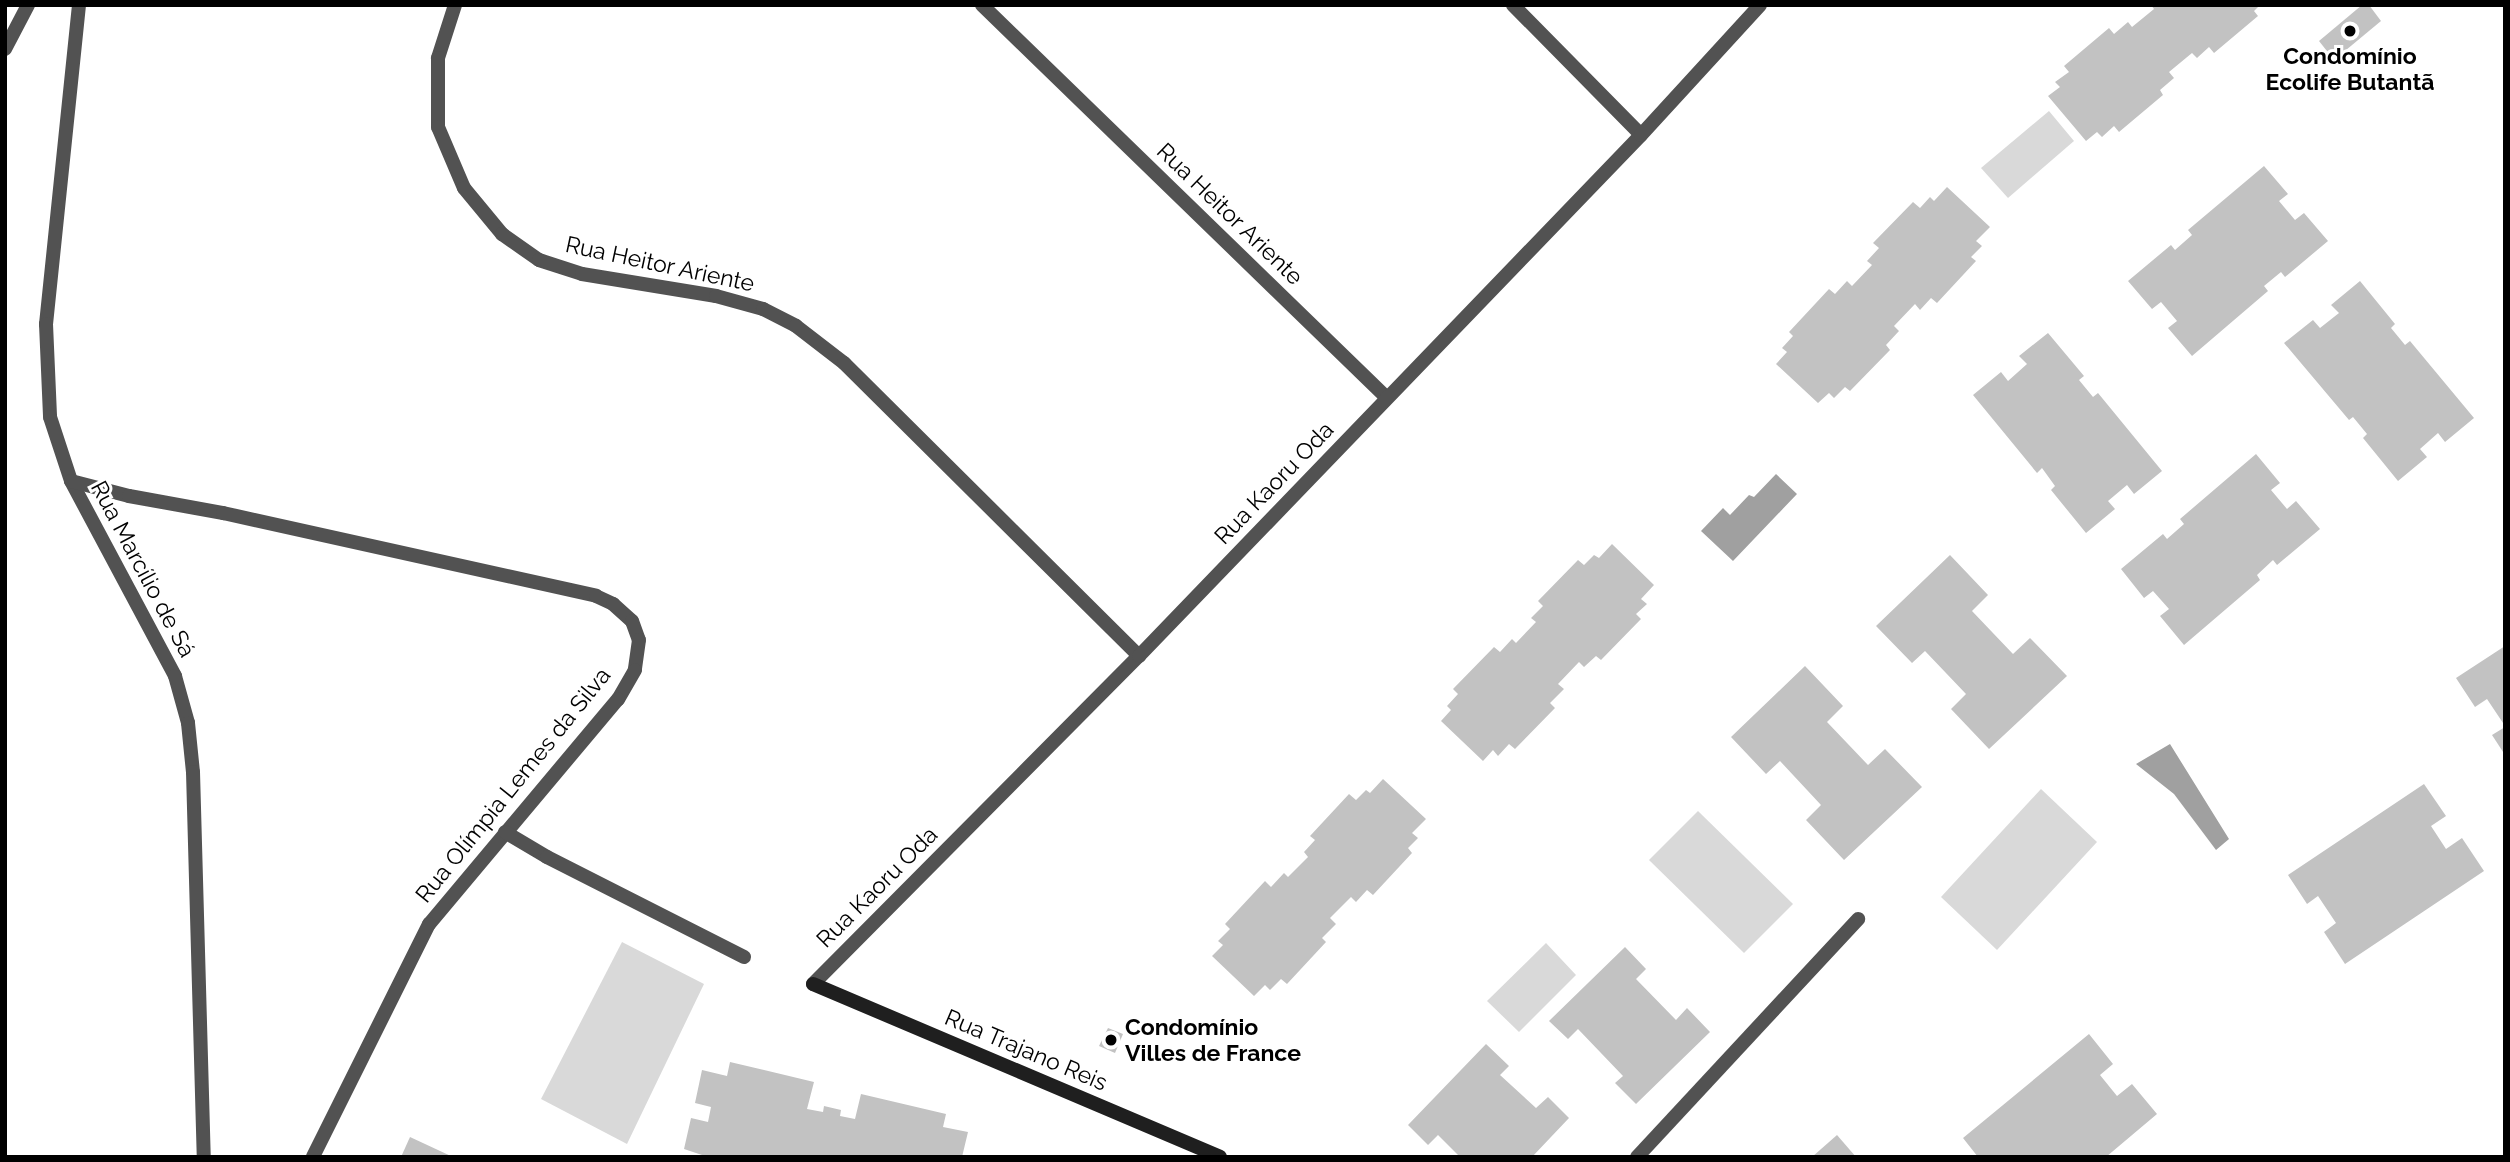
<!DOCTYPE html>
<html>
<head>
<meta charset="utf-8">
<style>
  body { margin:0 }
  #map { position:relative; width:2510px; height:1162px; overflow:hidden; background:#fff; font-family:Raleway,sans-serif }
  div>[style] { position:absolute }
  .green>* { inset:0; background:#d9d9d9 }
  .water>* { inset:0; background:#a0a0a0 }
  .building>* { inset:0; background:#c2c2c2 }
  .lane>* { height:14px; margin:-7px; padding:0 7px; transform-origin:7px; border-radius:7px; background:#525252 }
  .street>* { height:14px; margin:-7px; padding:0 7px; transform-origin:7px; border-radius:7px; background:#525252 }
  .secondary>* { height:14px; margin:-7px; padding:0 7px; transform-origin:7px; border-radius:7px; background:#1f1f1f }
  .dots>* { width:19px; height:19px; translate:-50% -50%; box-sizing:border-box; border:4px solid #fff; border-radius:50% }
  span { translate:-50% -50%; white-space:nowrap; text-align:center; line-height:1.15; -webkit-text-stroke:6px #fff; paint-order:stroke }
  .poi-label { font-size:23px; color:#000; font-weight:700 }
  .left { translate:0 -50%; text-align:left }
  .street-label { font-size:23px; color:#000 }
  .frame { position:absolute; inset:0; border:7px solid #000; pointer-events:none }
</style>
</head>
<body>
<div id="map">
  <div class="green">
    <div style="clip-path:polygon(2049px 111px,2074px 141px,2008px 198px,1981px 168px)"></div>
    <div style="clip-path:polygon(2041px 789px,2097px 842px,1997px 950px,1941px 897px)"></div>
    <div style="clip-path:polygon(1698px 811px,1793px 904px,1744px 953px,1649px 860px)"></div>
    <div style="clip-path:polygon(622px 942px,704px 984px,627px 1144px,541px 1099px)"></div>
    <div style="clip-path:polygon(1546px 943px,1576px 975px,1519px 1032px,1487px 1001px)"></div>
  </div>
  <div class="water">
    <div style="clip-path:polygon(1776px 474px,1797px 494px,1733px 561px,1701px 531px,1723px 508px,1730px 515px,1749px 495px,1754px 497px)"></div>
    <div style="clip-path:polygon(2170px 744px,2229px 839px,2216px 850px,2174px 794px,2136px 764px)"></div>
  </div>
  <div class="building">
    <div style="clip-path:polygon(2151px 5px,2260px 5px,2254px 11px,2258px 16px,2214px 53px,2209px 47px,2197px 58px,2192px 53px,2169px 72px,2174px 78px,2160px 90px,2163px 95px,2119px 132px,2114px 126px,2102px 137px,2097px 132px,2086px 141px,2048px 96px,2060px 87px,2055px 82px,2069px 72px,2064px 66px,2109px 28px,2114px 34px,2128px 22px,2132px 27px,2154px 9px)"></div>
    <div style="clip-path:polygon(2362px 5px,2369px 5px,2381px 21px,2334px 60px,2319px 41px)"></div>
    <div style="clip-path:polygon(2264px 166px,2288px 194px,2279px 201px,2295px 220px,2304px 213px,2328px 241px,2285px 277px,2281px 272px,2264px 286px,2268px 291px,2192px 356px,2168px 328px,2177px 321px,2161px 302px,2152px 309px,2128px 281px,2171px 245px,2175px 250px,2192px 235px,2188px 230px)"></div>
    <div style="clip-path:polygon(1947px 187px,1990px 227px,1976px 241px,1982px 246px,1971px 257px,1976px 261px,1937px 303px,1931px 298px,1920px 310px,1915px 304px,1894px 326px,1899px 331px,1886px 345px,1890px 350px,1850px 391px,1845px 387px,1834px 398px,1829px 393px,1818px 403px,1776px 364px,1787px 352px,1782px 348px,1793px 336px,1789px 332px,1829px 289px,1835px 294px,1847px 281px,1852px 286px,1872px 265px,1867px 261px,1879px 248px,1873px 243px,1913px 202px,1920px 208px,1930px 197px,1934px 201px)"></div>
    <div style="clip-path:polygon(2360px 281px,2395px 324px,2391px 328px,2405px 345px,2410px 341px,2474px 418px,2445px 442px,2438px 433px,2420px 449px,2427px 457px,2398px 481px,2363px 438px,2367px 434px,2353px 417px,2349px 420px,2284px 343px,2313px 320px,2320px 328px,2339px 313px,2331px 305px)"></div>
    <div style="clip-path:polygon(2048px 333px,2084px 376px,2079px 380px,2093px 397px,2098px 393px,2162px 471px,2134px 494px,2127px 485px,2108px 501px,2115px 509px,2086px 533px,2051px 490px,2055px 486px,2042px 468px,2037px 473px,1973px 395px,2001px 372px,2008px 381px,2027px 364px,2019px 356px)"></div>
    <div style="clip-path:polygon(2256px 454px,2280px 483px,2271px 490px,2287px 509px,2296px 501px,2320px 529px,2277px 565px,2273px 560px,2257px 575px,2260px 580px,2184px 645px,2160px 616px,2169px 609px,2153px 591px,2144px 598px,2121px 569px,2163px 534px,2167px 539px,2184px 524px,2180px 519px)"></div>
    <div style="clip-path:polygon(1612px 544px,1654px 585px,1641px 599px,1647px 604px,1636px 614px,1641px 619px,1601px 660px,1596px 656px,1584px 667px,1579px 662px,1558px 684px,1564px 689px,1550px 703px,1555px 708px,1515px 749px,1509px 744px,1498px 756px,1493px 750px,1483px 761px,1441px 721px,1451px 710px,1447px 706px,1458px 694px,1453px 689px,1494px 647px,1500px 652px,1512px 639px,1516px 643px,1536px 622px,1531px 618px,1543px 606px,1538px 601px,1578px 560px,1584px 565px,1594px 555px,1599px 558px)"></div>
    <div style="clip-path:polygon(1950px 555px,1988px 595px,1972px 611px,2013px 654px,2030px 638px,2067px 676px,1989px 749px,1951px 709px,1966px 694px,1925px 651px,1912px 663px,1876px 626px)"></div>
    <div style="clip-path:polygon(2505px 646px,2505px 726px,2487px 699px,2475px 707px,2456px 678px)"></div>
    <div style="clip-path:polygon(1805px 666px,1843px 706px,1827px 722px,1868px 765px,1885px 749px,1922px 787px,1844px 860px,1806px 820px,1821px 805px,1780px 761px,1766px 774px,1731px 737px)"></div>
    <div style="clip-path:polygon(2505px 727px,2505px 755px,2492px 735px)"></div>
    <div style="clip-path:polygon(1383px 779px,1426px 819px,1412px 833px,1418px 838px,1408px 848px,1412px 853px,1373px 895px,1367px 890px,1356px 902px,1351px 897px,1330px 918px,1336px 924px,1322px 938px,1326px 942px,1287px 984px,1281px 979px,1270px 990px,1265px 985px,1254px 996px,1212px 956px,1223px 945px,1218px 941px,1230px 929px,1225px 924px,1265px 881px,1271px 887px,1284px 873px,1288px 877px,1308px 857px,1304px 852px,1315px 840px,1310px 836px,1349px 794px,1356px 800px,1366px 790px,1370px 793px)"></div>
    <div style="clip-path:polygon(2424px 784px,2446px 816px,2431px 826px,2446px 849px,2462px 838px,2484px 871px,2345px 964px,2324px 932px,2336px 923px,2318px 896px,2307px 904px,2288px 875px)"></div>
    <div style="clip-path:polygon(1625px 947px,1646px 969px,1636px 979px,1676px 1020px,1687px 1008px,1710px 1032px,1636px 1104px,1615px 1083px,1623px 1076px,1578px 1029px,1568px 1039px,1549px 1021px)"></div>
    <div style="clip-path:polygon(1108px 1028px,1123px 1034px,1115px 1053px,1099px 1046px)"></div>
    <div style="clip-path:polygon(2089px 1034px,2113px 1064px,2100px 1075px,2117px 1096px,2132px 1084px,2157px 1114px,2106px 1157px,1978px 1157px,1963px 1138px)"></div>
    <div style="clip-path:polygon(1486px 1044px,1509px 1066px,1500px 1075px,1536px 1108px,1548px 1097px,1569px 1118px,1532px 1157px,1460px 1157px,1438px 1135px,1428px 1145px,1408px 1125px)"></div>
    <div style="clip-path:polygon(730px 1062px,814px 1082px,807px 1109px,823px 1112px,824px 1106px,841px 1110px,840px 1116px,855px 1119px,861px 1094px,946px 1114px,943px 1127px,968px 1132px,962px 1157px,708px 1157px,684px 1149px,691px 1118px,708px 1122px,711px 1107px,695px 1103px,702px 1070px,727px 1076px)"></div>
    <div style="clip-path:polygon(1837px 1135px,1856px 1157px,1812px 1157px)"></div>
    <div style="clip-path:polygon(410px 1137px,453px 1157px,401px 1157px)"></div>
  </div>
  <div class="lane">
    <div style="left:1637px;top:1157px;width:325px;rotate:-47.1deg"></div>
  </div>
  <div class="street">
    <div style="left:79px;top:5px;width:321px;rotate:95.9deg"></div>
    <div style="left:46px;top:324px;width:93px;rotate:87.5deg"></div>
    <div style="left:50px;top:417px;width:67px;rotate:71.8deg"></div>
    <div style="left:71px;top:481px;width:221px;rotate:61.9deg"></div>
    <div style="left:175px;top:676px;width:49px;rotate:74.5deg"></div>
    <div style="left:188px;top:723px;width:49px;rotate:84.2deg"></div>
    <div style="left:193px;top:772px;width:385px;rotate:88.4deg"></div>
    <div style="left:455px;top:5px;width:56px;rotate:107.8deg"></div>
    <div style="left:438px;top:58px;width:69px;rotate:90deg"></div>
    <div style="left:438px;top:127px;width:66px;rotate:66.9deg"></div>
    <div style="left:464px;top:188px;width:60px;rotate:50.4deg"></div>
    <div style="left:502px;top:234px;width:45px;rotate:35.1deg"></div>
    <div style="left:539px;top:260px;width:45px;rotate:18deg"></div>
    <div style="left:582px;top:274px;width:136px;rotate:9.3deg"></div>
    <div style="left:716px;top:296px;width:49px;rotate:15.5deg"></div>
    <div style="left:763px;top:309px;width:37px;rotate:27deg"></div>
    <div style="left:796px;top:326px;width:61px;rotate:37.6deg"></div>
    <div style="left:844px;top:363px;width:416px;rotate:44.8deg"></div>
    <div style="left:982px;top:5px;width:564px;rotate:44.14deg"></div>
    <div style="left:1513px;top:5px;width:182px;rotate:45.4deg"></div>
    <div style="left:5px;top:49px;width:50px;rotate:-62.4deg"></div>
    <div style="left:71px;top:481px;width:60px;rotate:14.5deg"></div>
    <div style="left:129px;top:496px;width:96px;rotate:10.3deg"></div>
    <div style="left:223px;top:513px;width:382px;rotate:12.5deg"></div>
    <div style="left:596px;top:596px;width:19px;rotate:25deg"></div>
    <div style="left:613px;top:604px;width:25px;rotate:42deg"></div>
    <div style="left:632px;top:621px;width:20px;rotate:70deg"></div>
    <div style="left:639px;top:640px;width:30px;rotate:98deg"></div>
    <div style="left:635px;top:670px;width:34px;rotate:120deg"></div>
    <div style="left:618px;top:699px;width:294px;rotate:130deg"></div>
    <div style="left:429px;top:924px;width:260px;rotate:116.5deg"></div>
    <div style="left:505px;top:832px;width:49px;rotate:30.8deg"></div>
    <div style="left:547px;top:857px;width:221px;rotate:26.9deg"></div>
    <div style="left:813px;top:984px;width:462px;rotate:-45.2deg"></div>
    <div style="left:1139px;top:656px;width:723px;rotate:-46.06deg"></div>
    <div style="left:1641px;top:135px;width:176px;rotate:-47.5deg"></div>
  </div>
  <div class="secondary">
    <div style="left:813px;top:984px;width:442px;rotate:23deg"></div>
  </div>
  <div class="dots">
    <div style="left:2350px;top:31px;background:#000"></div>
    <div style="left:1111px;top:1040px;background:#000"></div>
  </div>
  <div class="poi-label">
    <span style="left:2350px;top:69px">Condomínio<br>Ecolife Butantã</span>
    <span class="left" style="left:1125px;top:1040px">Condomínio<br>Villes de France</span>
  </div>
  <div class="street-label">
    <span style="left:1230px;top:214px;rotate:44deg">Rua Heitor Ariente</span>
    <span style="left:660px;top:264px;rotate:12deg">Rua Heitor Ariente</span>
    <span style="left:1274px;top:483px;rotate:-46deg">Rua Kaoru Oda</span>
    <span style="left:143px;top:569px;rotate:62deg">Rua Marcílio de Sá</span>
    <span style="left:513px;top:785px;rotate:-51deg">Rua Olímpia Lemes da Silva</span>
    <span style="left:877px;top:887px;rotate:-45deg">Rua Kaoru Oda</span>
    <span style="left:1026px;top:1050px;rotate:23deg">Rua Trajano Reis</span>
  </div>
  <div class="frame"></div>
</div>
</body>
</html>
